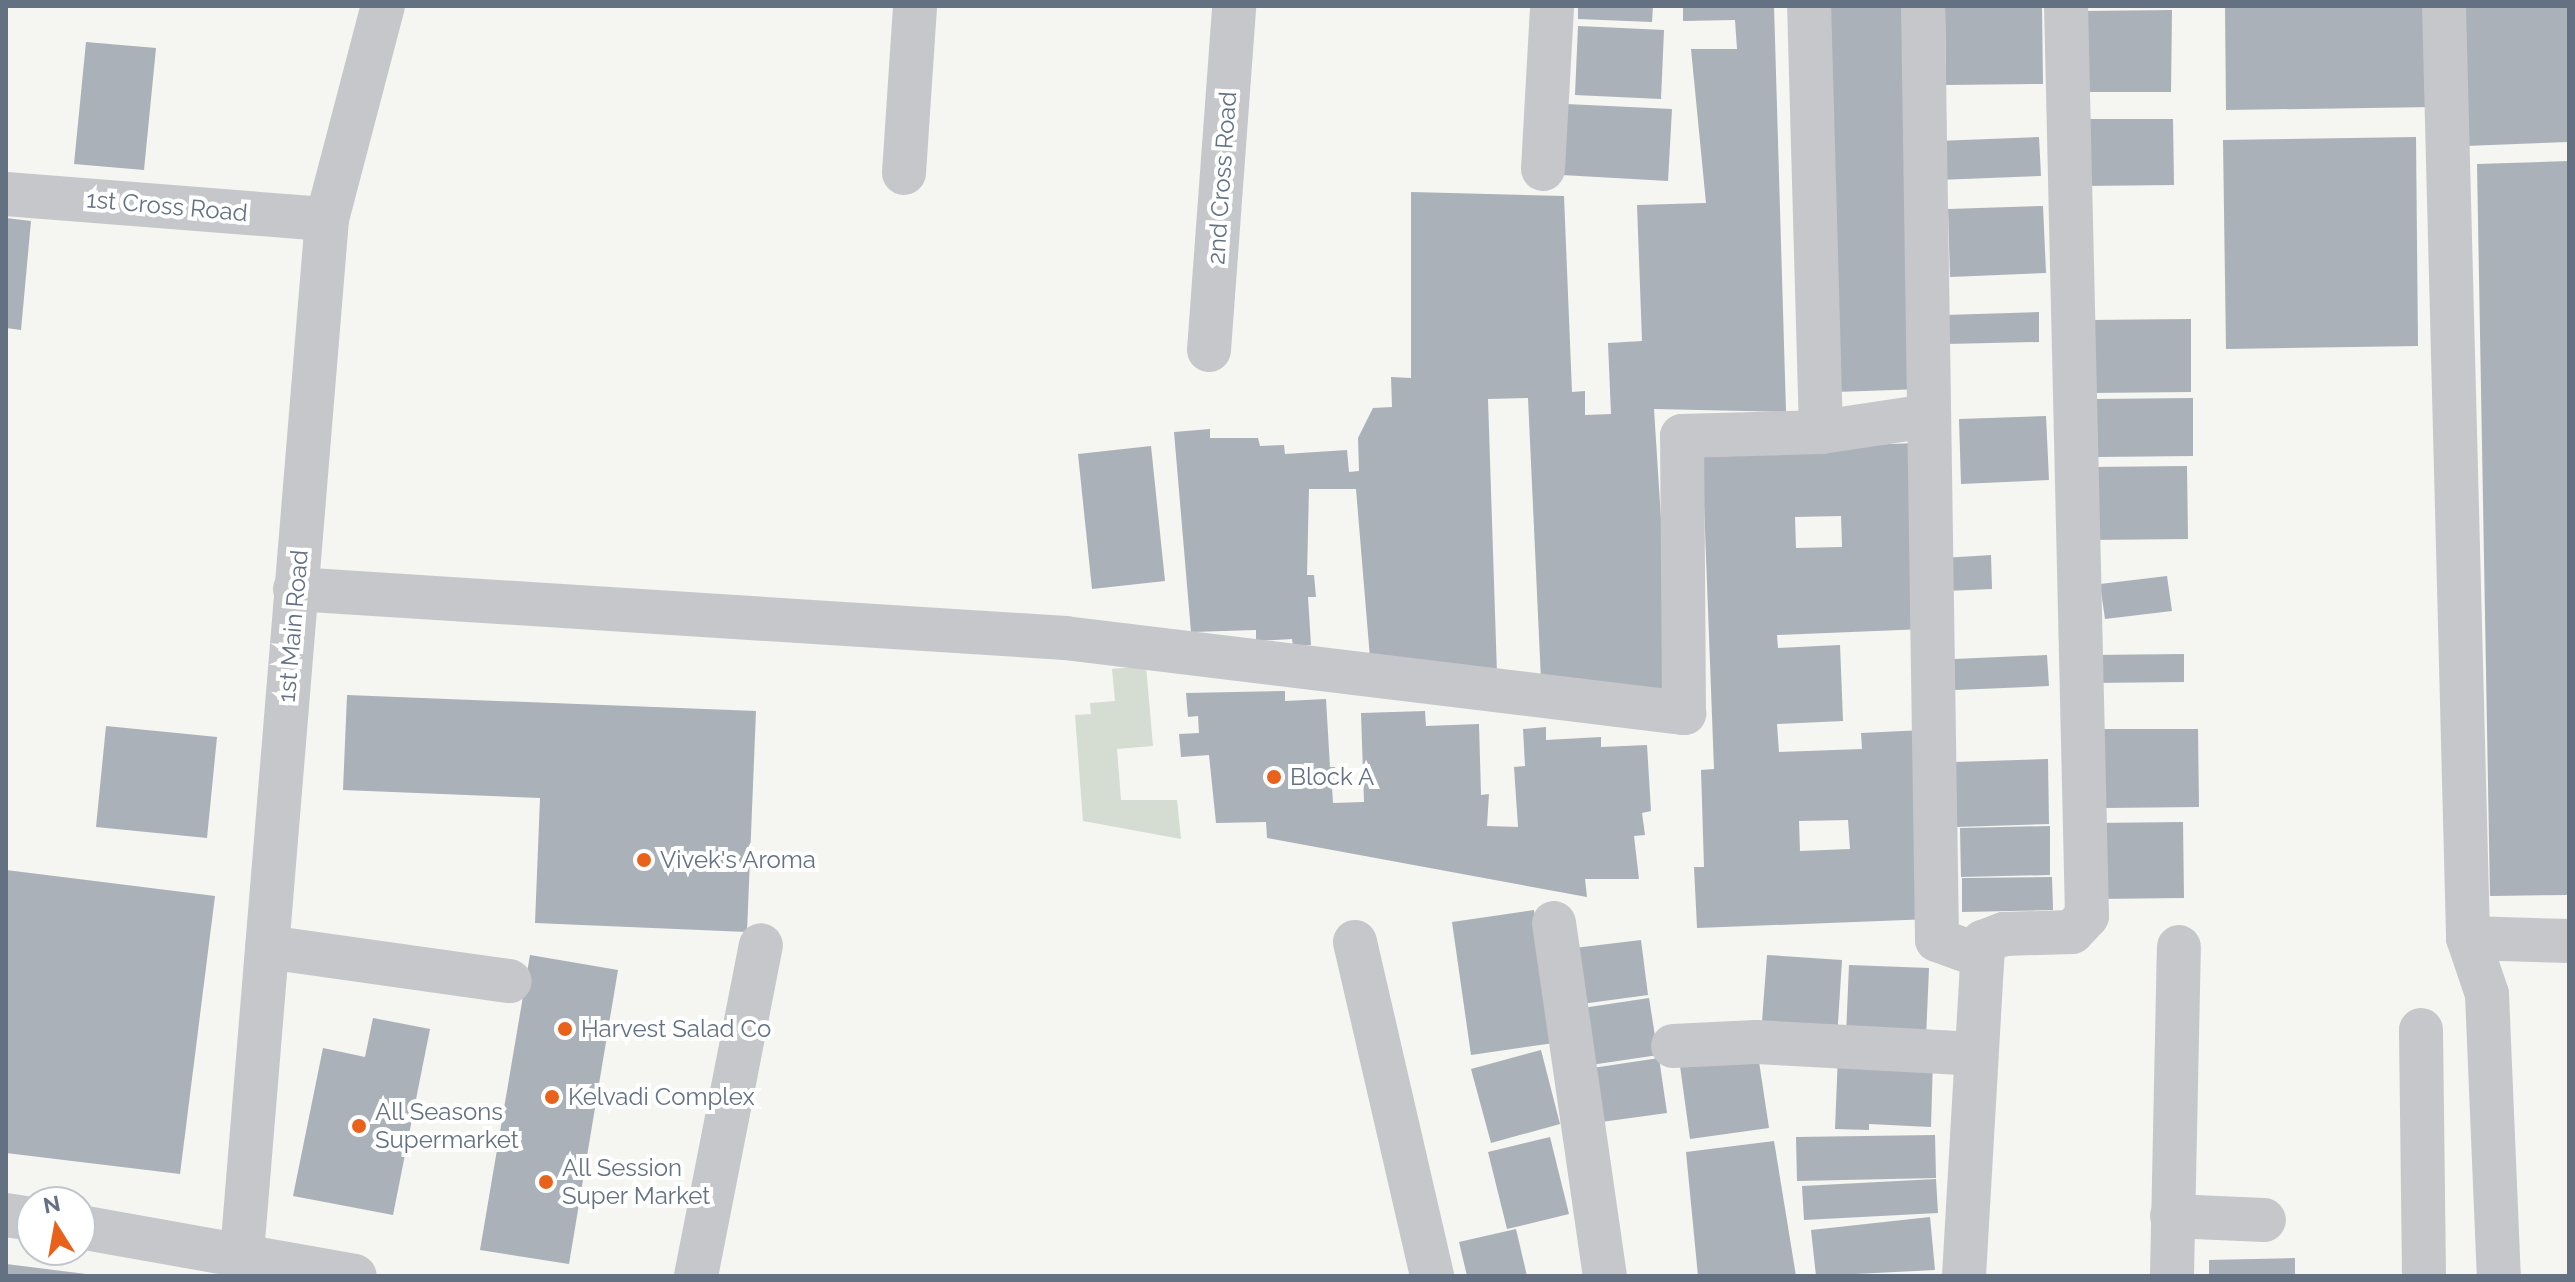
<!DOCTYPE html>
<html>
<head>
<meta charset="utf-8">
<style>
  body { margin:0 }
  #map { position:relative; width:2575px; height:1282px; overflow:hidden; background:#f5f5f1; font-family:Raleway,sans-serif }
  div>[style] { position:absolute }
  .green>* { inset:0; background:#d5dcd2 }
  .building>* { inset:0; background:#aab1b8 }
  .minor>* { height:44px; margin:-22px; padding:0 22px; transform-origin:22px; border-radius:22px; background:#c5c7cb }
  .dots>* { width:22px; height:22px; translate:-50% -50%; box-sizing:border-box; border:4px solid #fff; border-radius:50% }
  span { translate:-50% -50%; white-space:nowrap; text-align:center; line-height:1.15; -webkit-text-stroke:8px #fff; paint-order:stroke }
  .street-label { font-size:24px; color:#637183 }
  .poi-label { font-size:24px; color:#637183 }
  .left { translate:0 -50%; text-align:left }
  .frame { position:absolute; inset:0; border:8px solid #637183; pointer-events:none }
  .north { position:absolute; left:16px; top:1186px; width:80px; height:80px; box-sizing:border-box; background:#fff; border:2px solid #c1c6cd; border-radius:50%; rotate:349deg; font-size:22px; font-weight:700; line-height:32px; text-align:center; color:#637183 }
  .north::after { content:''; display:block; margin:auto; width:28px; height:36px; background:#e9621c; clip-path:polygon(50% 0,100% 100%,50% 72%,0 100%) }
</style>
</head>
<body>
<div id="map">
  <div class="green">
    <div style="clip-path:polygon(1146px 666px,1153px 746px,1117px 749px,1121px 800px,1177px 800px,1181px 839px,1083px 821px,1075px 715px,1091px 714px,1090px 703px,1115px 701px,1112px 669px)"></div>
  </div>
  <div class="building">
    <div style="clip-path:polygon(1578px 6px,1653px 6px,1652px 22px,1578px 19px)"></div>
    <div style="clip-path:polygon(1683px 6px,1774px 6px,1786px 412px,1654px 409px,1672px 692px,1541px 680px,1528px 398px,1488px 399px,1497px 674px,1370px 658px,1356px 489px,1309px 489px,1307px 575px,1314px 575px,1316px 597px,1308px 597px,1311px 645px,1293px 646px,1292px 639px,1256px 641px,1256px 630px,1191px 632px,1174px 432px,1210px 429px,1210px 438px,1258px 438px,1260px 446px,1284px 445px,1285px 454px,1347px 450px,1349px 472px,1359px 471px,1358px 438px,1373px 408px,1392px 407px,1391px 377px,1411px 378px,1411px 192px,1564px 196px,1572px 392px,1585px 391px,1585px 415px,1611px 414px,1608px 343px,1642px 341px,1637px 205px,1706px 203px,1691px 49px,1737px 49px,1735px 20px,1683px 21px)"></div>
    <div style="clip-path:polygon(1822px 6px,1913px 6px,1922px 389px,1835px 392px)"></div>
    <div style="clip-path:polygon(1945px 6px,2042px 6px,2043px 84px,1946px 85px)"></div>
    <div style="clip-path:polygon(2225px 6px,2433px 6px,2434px 107px,2226px 110px)"></div>
    <div style="clip-path:polygon(2460px 6px,2569px 6px,2569px 142px,2465px 146px)"></div>
    <div style="clip-path:polygon(2172px 10px,2171px 92px,2083px 92px,2083px 11px)"></div>
    <div style="clip-path:polygon(1578px 26px,1664px 30px,1661px 99px,1575px 95px)"></div>
    <div style="clip-path:polygon(86px 42px,156px 48px,144px 170px,74px 164px)"></div>
    <div style="clip-path:polygon(1566px 104px,1672px 109px,1668px 181px,1562px 175px)"></div>
    <div style="clip-path:polygon(2083px 119px,2173px 119px,2174px 185px,2083px 186px)"></div>
    <div style="clip-path:polygon(2039px 137px,2041px 176px,1938px 180px,1937px 141px)"></div>
    <div style="clip-path:polygon(2416px 137px,2418px 346px,2226px 349px,2223px 140px)"></div>
    <div style="clip-path:polygon(2569px 161px,2569px 895px,2490px 896px,2477px 164px)"></div>
    <div style="clip-path:polygon(2043px 206px,2046px 273px,1950px 277px,1948px 209px)"></div>
    <div style="clip-path:polygon(6px 218px,31px 221px,21px 330px,6px 328px)"></div>
    <div style="clip-path:polygon(2039px 312px,2039px 342px,1945px 344px,1945px 315px)"></div>
    <div style="clip-path:polygon(2191px 319px,2191px 392px,2090px 393px,2090px 320px)"></div>
    <div style="clip-path:polygon(2193px 398px,2193px 456px,2097px 457px,2096px 399px)"></div>
    <div style="clip-path:polygon(2046px 416px,2049px 480px,1961px 484px,1959px 419px)"></div>
    <div style="clip-path:polygon(evenodd,1917px 443px,1924px 629px,1777px 635px,1778px 648px,1840px 645px,1843px 721px,1777px 724px,1779px 752px,1862px 749px,1861px 733px,1924px 730px,1931px 919px,1697px 928px,1694px 867px,1704px 867px,1701px 770px,1714px 769px,1702px 451px,1917px 443px,1841px 516px,1842px 547px,1796px 548px,1795px 517px,1841px 516px,1917px 443px,1848px 820px,1850px 849px,1800px 851px,1799px 821px,1848px 820px)"></div>
    <div style="clip-path:polygon(1151px 446px,1165px 581px,1092px 589px,1078px 454px)"></div>
    <div style="clip-path:polygon(2187px 466px,2188px 539px,2090px 540px,2090px 467px)"></div>
    <div style="clip-path:polygon(1991px 555px,1992px 589px,1945px 591px,1943px 558px)"></div>
    <div style="clip-path:polygon(2167px 576px,2172px 611px,2105px 619px,2100px 584px)"></div>
    <div style="clip-path:polygon(2184px 654px,2184px 682px,2091px 683px,2090px 655px)"></div>
    <div style="clip-path:polygon(2047px 655px,2049px 686px,1955px 690px,1954px 659px)"></div>
    <div style="clip-path:polygon(1285px 691px,1285px 701px,1326px 699px,1330px 767px,1335px 767px,1337px 787px,1332px 787px,1333px 803px,1364px 802px,1361px 713px,1425px 711px,1426px 726px,1479px 724px,1481px 795px,1489px 794px,1487px 826px,1518px 827px,1514px 767px,1525px 766px,1523px 729px,1546px 727px,1546px 740px,1601px 737px,1601px 747px,1647px 745px,1651px 811px,1642px 813px,1645px 835px,1634px 836px,1639px 879px,1585px 879px,1587px 897px,1267px 838px,1266px 822px,1216px 823px,1209px 755px,1181px 757px,1179px 734px,1199px 733px,1198px 716px,1188px 717px,1186px 693px)"></div>
    <div style="clip-path:polygon(347px 695px,756px 711px,747px 932px,535px 923px,540px 798px,343px 790px)"></div>
    <div style="clip-path:polygon(106px 726px,217px 737px,207px 838px,96px 827px)"></div>
    <div style="clip-path:polygon(2103px 729px,2198px 729px,2199px 807px,2103px 808px)"></div>
    <div style="clip-path:polygon(2048px 759px,2049px 824px,1956px 827px,1954px 762px)"></div>
    <div style="clip-path:polygon(2183px 822px,2184px 898px,2095px 899px,2095px 823px)"></div>
    <div style="clip-path:polygon(2050px 826px,2050px 875px,1961px 877px,1960px 828px)"></div>
    <div style="clip-path:polygon(6px 870px,215px 896px,180px 1174px,6px 1153px)"></div>
    <div style="clip-path:polygon(2052px 877px,2053px 910px,1962px 912px,1962px 878px)"></div>
    <div style="clip-path:polygon(1534px 910px,1554px 1043px,1471px 1055px,1452px 922px)"></div>
    <div style="clip-path:polygon(1641px 940px,1648px 995px,1574px 1005px,1566px 949px)"></div>
    <div style="clip-path:polygon(530px 955px,618px 970px,569px 1264px,480px 1250px)"></div>
    <div style="clip-path:polygon(1767px 955px,1842px 960px,1837px 1039px,1761px 1035px)"></div>
    <div style="clip-path:polygon(1849px 965px,1929px 968px,1926px 1039px,1846px 1036px)"></div>
    <div style="clip-path:polygon(1649px 998px,1658px 1055px,1584px 1066px,1576px 1009px)"></div>
    <div style="clip-path:polygon(373px 1018px,430px 1029px,393px 1215px,293px 1196px,323px 1048px,365px 1057px)"></div>
    <div style="clip-path:polygon(1541px 1050px,1560px 1124px,1491px 1143px,1471px 1069px)"></div>
    <div style="clip-path:polygon(1758px 1055px,1769px 1128px,1690px 1139px,1680px 1066px)"></div>
    <div style="clip-path:polygon(1838px 1055px,1933px 1058px,1931px 1127px,1869px 1124px,1869px 1130px,1835px 1129px)"></div>
    <div style="clip-path:polygon(1659px 1058px,1667px 1113px,1594px 1123px,1586px 1069px)"></div>
    <div style="clip-path:polygon(1935px 1135px,1936px 1178px,1797px 1181px,1796px 1137px)"></div>
    <div style="clip-path:polygon(1550px 1137px,1569px 1214px,1507px 1229px,1488px 1152px)"></div>
    <div style="clip-path:polygon(1774px 1141px,1796px 1276px,1698px 1276px,1686px 1152px)"></div>
    <div style="clip-path:polygon(1936px 1179px,1938px 1213px,1804px 1220px,1802px 1186px)"></div>
    <div style="clip-path:polygon(1930px 1217px,1935px 1270px,1816px 1276px,1811px 1230px)"></div>
    <div style="clip-path:polygon(1516px 1229px,1527px 1276px,1467px 1276px,1459px 1242px)"></div>
    <div style="clip-path:polygon(2295px 1258px,2295px 1276px,2209px 1276px,2209px 1260px)"></div>
    <div style="clip-path:polygon(6px 1264px,86px 1274px,86px 1276px,6px 1276px)"></div>
  </div>
  <div class="minor">
    <div style="left:1923px;top:6px;width:934px;rotate:89.14deg"></div>
    <div style="left:1937px;top:940px;width:45px;rotate:19.7deg"></div>
    <div style="left:2444px;top:6px;width:932px;rotate:88.52deg"></div>
    <div style="left:2468px;top:938px;width:59px;rotate:71.3deg"></div>
    <div style="left:2487px;top:994px;width:282px;rotate:87.6deg"></div>
    <div style="left:1543px;top:169px;width:163px;rotate:-86.8deg"></div>
    <div style="left:904px;top:173px;width:167px;rotate:-86.2deg"></div>
    <div style="left:6px;top:194px;width:322px;rotate:4.5deg"></div>
    <div style="left:1209px;top:350px;width:345px;rotate:-85.8deg"></div>
    <div style="left:1821px;top:432px;width:108px;rotate:-8.5deg"></div>
    <div style="left:295px;top:589px;width:772px;rotate:3.64deg"></div>
    <div style="left:1065px;top:638px;width:624px;rotate:6.91deg"></div>
    <div style="left:1684px;top:713px;width:277px;rotate:-90.4deg"></div>
    <div style="left:1682px;top:436px;width:139px;rotate:-1.6deg"></div>
    <div style="left:1821px;top:432px;width:426px;rotate:-91.6deg"></div>
    <div style="left:1554px;top:923px;width:357px;rotate:81.8deg"></div>
    <div style="left:2468px;top:938px;width:101px;rotate:1.7deg"></div>
    <div style="left:1355px;top:942px;width:343px;rotate:77deg"></div>
    <div style="left:267px;top:947px;width:245px;rotate:8deg"></div>
    <div style="left:2421px;top:1030px;width:246px;rotate:89.3deg"></div>
    <div style="left:1673px;top:1046px;width:83px;rotate:-2.8deg"></div>
    <div style="left:1756px;top:1042px;width:220px;rotate:3.1deg"></div>
    <div style="left:6px;top:1215px;width:26px;rotate:9deg"></div>
    <div style="left:2172px;top:1216px;width:92px;rotate:2.5deg"></div>
    <div style="left:80px;top:1227px;width:279px;rotate:10.1deg"></div>
    <div style="left:242px;top:1253px;width:1037px;rotate:-85.3deg"></div>
    <div style="left:327px;top:219px;width:220px;rotate:-75.3deg"></div>
    <div style="left:696px;top:1276px;width:337px;rotate:-78.9deg"></div>
    <div style="left:1964px;top:1276px;width:335px;rotate:-86.7deg"></div>
    <div style="left:1983px;top:942px;width:22px;rotate:-21deg"></div>
    <div style="left:2004px;top:934px;width:68px;rotate:-1.7deg"></div>
    <div style="left:2072px;top:932px;width:22px;rotate:-47deg"></div>
    <div style="left:2087px;top:916px;width:910px;rotate:-91.32deg"></div>
    <div style="left:2172px;top:1276px;width:329px;rotate:-88.8deg"></div>
  </div>
  <div class="dots">
    <div style="left:1274px;top:777px;background:#e9621c"></div>
    <div style="left:644px;top:860px;background:#e9621c"></div>
    <div style="left:565px;top:1029px;background:#e9621c"></div>
    <div style="left:552px;top:1097px;background:#e9621c"></div>
    <div style="left:359px;top:1126px;background:#e9621c"></div>
    <div style="left:546px;top:1182px;background:#e9621c"></div>
  </div>
  <div class="street-label">
    <span style="left:1222px;top:178px;rotate:-86deg">2nd Cross Road</span>
    <span style="left:167px;top:206px;rotate:5deg">1st Cross Road</span>
    <span style="left:293px;top:626px;rotate:-85deg">1st Main Road</span>
  </div>
  <div class="poi-label">
    <span class="left" style="left:1290px;top:777px">Block A</span>
    <span class="left" style="left:660px;top:860px">Vivek's Aroma</span>
    <span class="left" style="left:581px;top:1029px">Harvest Salad Co</span>
    <span class="left" style="left:568px;top:1097px">Kelvadi Complex</span>
    <span class="left" style="left:375px;top:1126px">All Seasons<br>Supermarket</span>
    <span class="left" style="left:562px;top:1182px">All Session<br>Super Market</span>
  </div>
  <div class="frame"></div>
  <div class="north">N</div>
</div>
</body>
</html>
